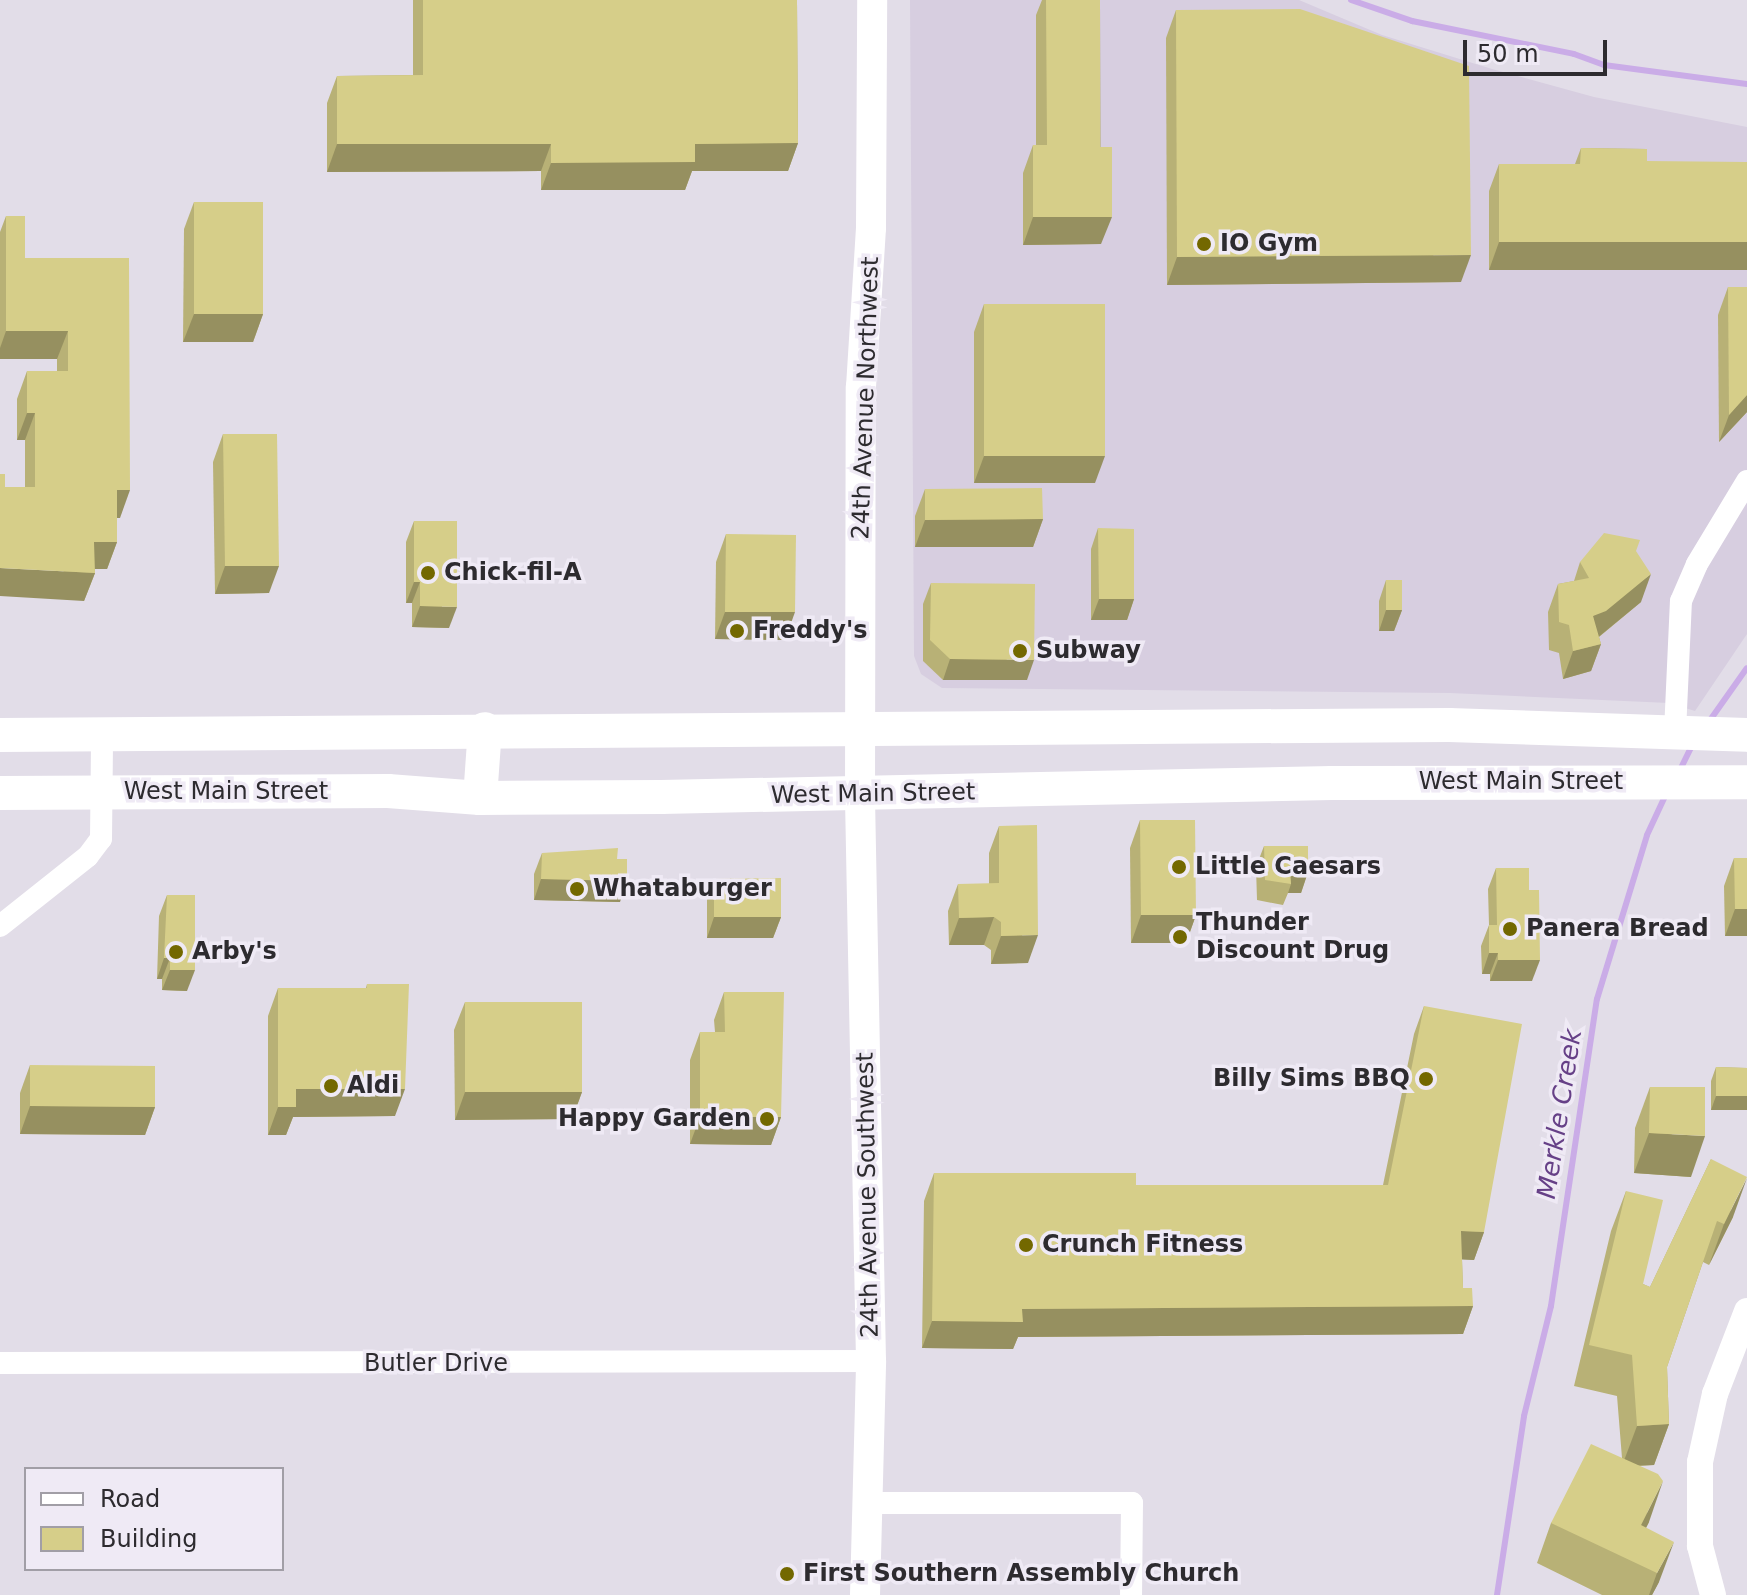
<!DOCTYPE html>
<html>
<head>
<meta charset="utf-8">
<style>
  body { margin:0 }
  #map { position:relative; width:1747px; height:1595px; overflow:hidden; background:#e2dde8; font-family:"DejaVu Sans",sans-serif }
  div>[style] { position:absolute }
  .built>* { inset:0; background:#d7cee0 }
  .stream>* { height:6px; margin:-3px; padding:0 3px; transform-origin:3px; border-radius:3px; background:#caace7 }
  .minor>* { height:22px; margin:-11px; padding:0 11px; transform-origin:11px; border-radius:11px; background:#fff }
  .tertiary>* { height:26px; margin:-13px; padding:0 13px; transform-origin:13px; border-radius:13px; background:#fff }
  .secondary>* { height:30px; margin:-15px; padding:0 15px; transform-origin:15px; border-radius:15px; background:#fff }
  .primary>* { height:34px; margin:-17px; padding:0 17px; transform-origin:17px; border-radius:17px; background:#fff }
  .wall>* { inset:0; background:#b8b176 }
  .shaded-wall>* { inset:0; background:#969060 }
  .building>* { inset:0; background:#d6ce89 }
  .dots>* { width:22px; height:22px; translate:-50% -50%; box-sizing:border-box; border:4px solid #efeaf5; border-radius:50% }
  span { translate:-50% -50%; white-space:nowrap; text-align:center; line-height:1.15; -webkit-text-stroke:7px #efeaf5; paint-order:stroke }
  .poi-label { font-size:24px; color:#2d2b2f; font-weight:700 }
  .left { translate:0 -50%; text-align:left }
  .right { translate:-100% -50%; text-align:right }
  .street-label { font-size:24px; color:#2d2b2f }
  .water-label { font-size:26px; color:#664087; font-style:italic }
  .legend { position:absolute; left:24px; top:1467px; width:260px; height:104px; box-sizing:border-box; background:#efeaf5; border:2px solid #a19ea6; margin:0; padding:10px 14px; list-style:none; font-size:24px; color:#2d2b2f }
  .legend li { display:flex; align-items:center; gap:16px; height:40px }
  .legend b { width:40px; border:2px solid #a19ea6 }
  .scale { position:absolute; left:1463px; top:40px; width:144px; height:36px; box-sizing:border-box; border:4px solid #2d2b2f; border-top:0; padding-left:10px; font-size:24px; line-height:28px; white-space:nowrap; color:#2d2b2f; -webkit-text-stroke:6px #efeaf5; paint-order:stroke }
</style>
</head>
<body>
<div id="map">
  <div class="built">
    <div style="clip-path:polygon(910px 0,1299px 0,1382px 35px,1492px 69px,1594px 97px,1747px 127px,1747px 634px,1695px 711px,1669px 703px,1450px 693px,942px 688px,921px 674px,914px 656px)"></div>
  </div>
  <div class="stream">
    <div style="left:1351px;top:0;width:65px;rotate:19deg"></div>
    <div style="left:1412px;top:21px;width:165px;rotate:11.5deg"></div>
    <div style="left:1574px;top:54px;width:32px;rotate:20deg"></div>
    <div style="left:1604px;top:65px;width:144px;rotate:7.6deg"></div>
    <div style="left:1708px;top:723px;width:67px;rotate:-54.7deg"></div>
    <div style="left:1680px;top:770px;width:28px;rotate:-64deg"></div>
    <div style="left:1497px;top:1595px;width:181px;rotate:-81.4deg"></div>
    <div style="left:1524px;top:1416px;width:113px;rotate:-76.2deg"></div>
    <div style="left:1551px;top:1306px;width:310px;rotate:-81.5deg"></div>
    <div style="left:1597px;top:999px;width:171px;rotate:-73deg"></div>
    <div style="left:1647px;top:835px;width:45px;rotate:-65.1deg"></div>
  </div>
  <div class="minor">
    <div style="left:1675px;top:732px;width:131px;rotate:-87.4deg"></div>
    <div style="left:1681px;top:601px;width:40px;rotate:-66.6deg"></div>
    <div style="left:1697px;top:564px;width:97px;rotate:-58.9deg"></div>
    <div style="left:0;top:926px;width:112px;rotate:-38.5deg"></div>
    <div style="left:88px;top:856px;width:21px;rotate:-53deg"></div>
    <div style="left:101px;top:839px;width:104px;rotate:-89.4deg"></div>
    <div style="left:0;top:1363px;width:871px;rotate:-0.13deg"></div>
    <div style="left:865px;top:1503px;width:267px"></div>
    <div style="left:1132px;top:1503px;width:92px;rotate:90.6deg"></div>
  </div>
  <div class="tertiary">
    <div style="left:1713px;top:1595px;width:51px;rotate:-104.9deg"></div>
    <div style="left:1700px;top:1546px;width:84px;rotate:-90deg"></div>
    <div style="left:1700px;top:1462px;width:70px;rotate:-77.6deg"></div>
    <div style="left:1715px;top:1394px;width:89px;rotate:-68.9deg"></div>
  </div>
  <div class="secondary">
    <div style="left:865px;top:1595px;width:234px;rotate:-88.5deg"></div>
    <div style="left:871px;top:1361px;width:565px;rotate:-91.12deg"></div>
    <div style="left:860px;top:796px;width:409px;rotate:-89.9deg"></div>
    <div style="left:861px;top:387px;width:159px;rotate:-86.4deg"></div>
    <div style="left:871px;top:228px;width:228px;rotate:-89.7deg"></div>
  </div>
  <div class="primary">
    <div style="left:0;top:735px;width:1449px;rotate:-0.4deg"></div>
    <div style="left:1449px;top:725px;width:298px;rotate:1.9deg"></div>
    <div style="left:0;top:793px;width:388px;rotate:-0.3deg"></div>
    <div style="left:388px;top:791px;width:92px;rotate:4.4deg"></div>
    <div style="left:480px;top:798px;width:181px;rotate:-0.3deg"></div>
    <div style="left:661px;top:797px;width:671px;rotate:-1.2deg"></div>
    <div style="left:1332px;top:783px;width:415px;rotate:-0.1deg"></div>
    <div style="left:480px;top:798px;width:69px;rotate:-85.9deg"></div>
  </div>
  <div class="wall">
    <div style="clip-path:polygon(413px 0,797px 0,798px 143px,788px 171px,692px 171px,685px 190px,541px 190px,541px 171px,327px 172px,327px 103px,337px 76px,413px 75px)"></div>
    <div style="clip-path:polygon(1042px 0,1100px 0,1101px 244px,1023px 245px,1023px 173px,1033px 145px,1036px 145px,1036px 15px)"></div>
    <div style="clip-path:polygon(1176px 10px,1461px 282px,1167px 285px,1166px 38px)"></div>
    <div style="clip-path:polygon(1581px 148px,1647px 149px,1489px 270px,1489px 191px,1499px 164px,1575px 164px)"></div>
    <div style="clip-path:polygon(194px 202px,263px 314px,253px 342px,183px 342px,184px 229px)"></div>
    <div style="clip-path:polygon(6px 216px,25px 258px,129px 258px,120px 518px,117px 518px,117px 542px,107px 569px,95px 569px,95px 573px,84px 601px,5px 487px,25px 487px,25px 440px,17px 440px,17px 399px,27px 371px,57px 371px,57px 359px,0 359px,0 232px)"></div>
    <div style="clip-path:polygon(1728px 287px,1747px 287px,1747px 412px,1719px 442px,1718px 315px)"></div>
    <div style="clip-path:polygon(984px 304px,1095px 483px,974px 483px,974px 332px)"></div>
    <div style="clip-path:polygon(223px 434px,269px 593px,215px 594px,213px 462px)"></div>
    <div style="clip-path:polygon(925px 489px,1043px 519px,1033px 547px,915px 547px,915px 516px)"></div>
    <div style="clip-path:polygon(414px 521px,449px 628px,412px 627px,412px 603px,406px 603px,406px 542px)"></div>
    <div style="clip-path:polygon(1098px 528px,1134px 599px,1127px 620px,1091px 620px,1091px 549px)"></div>
    <div style="clip-path:polygon(726px 534px,785px 640px,715px 639px,716px 562px)"></div>
    <div style="clip-path:polygon(1636px 552px,1641px 602px,1599px 637px,1601px 644px,1591px 671px,1563px 679px,1559px 653px,1549px 650px,1548px 612px,1558px 584px,1574px 581px,1580px 562px)"></div>
    <div style="clip-path:polygon(1386px 580px,1402px 610px,1394px 631px,1379px 631px,1379px 601px)"></div>
    <div style="clip-path:polygon(931px 583px,1027px 680px,943px 680px,923px 661px,923px 604px)"></div>
    <div style="clip-path:polygon(1140px 820px,1196px 915px,1186px 943px,1131px 943px,1130px 848px)"></div>
    <div style="clip-path:polygon(999px 826px,1028px 963px,991px 964px,991px 950px,984px 945px,949px 945px,948px 911px,958px 884px,989px 884px,989px 853px)"></div>
    <div style="clip-path:polygon(1264px 846px,1308px 872px,1301px 893px,1288px 893px,1283px 905px,1257px 900px,1256px 867px)"></div>
    <div style="clip-path:polygon(542px 853px,617px 859px,620px 902px,534px 900px,534px 874px)"></div>
    <div style="clip-path:polygon(1734px 858px,1747px 858px,1747px 936px,1725px 936px,1724px 886px)"></div>
    <div style="clip-path:polygon(1496px 868px,1532px 981px,1490px 981px,1490px 974px,1482px 974px,1481px 946px,1489px 925px,1488px 889px)"></div>
    <div style="clip-path:polygon(714px 879px,781px 917px,773px 938px,707px 938px,707px 900px)"></div>
    <div style="clip-path:polygon(167px 895px,187px 991px,162px 990px,162px 979px,157px 979px,159px 916px)"></div>
    <div style="clip-path:polygon(367px 984px,395px 1116px,293px 1117px,286px 1135px,268px 1135px,268px 1016px,278px 988px,366px 988px)"></div>
    <div style="clip-path:polygon(724px 992px,781px 1117px,771px 1145px,690px 1144px,690px 1060px,700px 1032px,715px 1032px,714px 1020px)"></div>
    <div style="clip-path:polygon(465px 1002px,582px 1092px,572px 1119px,455px 1120px,454px 1030px)"></div>
    <div style="clip-path:polygon(1424px 1006px,1484px 1232px,1474px 1260px,1462px 1259px,1463px 1288px,1473px 1306px,1463px 1334px,1018px 1337px,1013px 1349px,922px 1348px,924px 1201px,934px 1173px,1136px 1185px,1383px 1185px,1414px 1034px)"></div>
    <div style="clip-path:polygon(30px 1065px,155px 1107px,145px 1135px,20px 1134px,20px 1093px)"></div>
    <div style="clip-path:polygon(1716px 1067px,1747px 1068px,1747px 1110px,1711px 1110px,1711px 1081px)"></div>
    <div style="clip-path:polygon(1650px 1087px,1691px 1177px,1634px 1173px,1635px 1128px)"></div>
    <div style="clip-path:polygon(1711px 1159px,1733px 1217px,1709px 1265px,1703px 1262px,1667px 1367px,1669px 1424px,1654px 1465px,1639px 1466px,1649px 1522px,1646px 1528px,1659px 1582px,1652px 1595px,1602px 1595px,1537px 1563px,1551px 1523px,1622px 1458px,1617px 1396px,1574px 1386px,1611px 1231px,1626px 1191px,1643px 1284px,1650px 1287px)"></div>
  </div>
  <div class="shaded-wall">
    <div style="clip-path:polygon(798px 143px,788px 171px,692px 171px,685px 190px,541px 190px,551px 163px,695px 144px)"></div>
    <div style="clip-path:polygon(337px 144px,551px 144px,541px 171px,327px 172px)"></div>
    <div style="clip-path:polygon(1033px 217px,1112px 217px,1101px 244px,1023px 245px)"></div>
    <div style="clip-path:polygon(1499px 242px,1747px 242px,1747px 270px,1489px 270px)"></div>
    <div style="clip-path:polygon(1471px 255px,1461px 282px,1167px 285px,1177px 257px)"></div>
    <div style="clip-path:polygon(194px 314px,263px 314px,253px 342px,183px 342px)"></div>
    <div style="clip-path:polygon(6px 331px,68px 331px,57px 359px,0 359px,0 348px)"></div>
    <div style="clip-path:polygon(1747px 395px,1747px 412px,1719px 442px,1729px 415px)"></div>
    <div style="clip-path:polygon(27px 413px,35px 413px,25px 440px,17px 440px)"></div>
    <div style="clip-path:polygon(984px 456px,1105px 456px,1095px 483px,974px 483px)"></div>
    <div style="clip-path:polygon(117px 490px,130px 490px,120px 518px,107px 518px)"></div>
    <div style="clip-path:polygon(1043px 519px,1033px 547px,915px 547px,925px 520px)"></div>
    <div style="clip-path:polygon(94px 542px,117px 542px,107px 569px,84px 569px)"></div>
    <div style="clip-path:polygon(225px 566px,279px 566px,269px 593px,215px 594px)"></div>
    <div style="clip-path:polygon(0 568px,95px 573px,84px 601px,0 596px)"></div>
    <div style="clip-path:polygon(1651px 574px,1641px 602px,1596px 639px,1593px 616px)"></div>
    <div style="clip-path:polygon(414px 582px,420px 582px,412px 603px,406px 603px)"></div>
    <div style="clip-path:polygon(1099px 599px,1134px 599px,1127px 620px,1091px 620px)"></div>
    <div style="clip-path:polygon(420px 606px,457px 607px,449px 628px,412px 627px)"></div>
    <div style="clip-path:polygon(1386px 610px,1402px 610px,1394px 631px,1379px 631px)"></div>
    <div style="clip-path:polygon(725px 612px,795px 612px,785px 640px,715px 639px)"></div>
    <div style="clip-path:polygon(1601px 644px,1591px 671px,1563px 679px,1573px 651px)"></div>
    <div style="clip-path:polygon(950px 659px,1034px 660px,1027px 680px,943px 680px)"></div>
    <div style="clip-path:polygon(1290px 872px,1308px 872px,1301px 893px,1288px 893px,1291px 884px)"></div>
    <div style="clip-path:polygon(541px 879px,627px 881px,620px 902px,534px 900px)"></div>
    <div style="clip-path:polygon(1735px 909px,1747px 909px,1747px 936px,1725px 936px)"></div>
    <div style="clip-path:polygon(1141px 915px,1196px 915px,1186px 943px,1131px 943px)"></div>
    <div style="clip-path:polygon(714px 917px,781px 917px,773px 938px,707px 938px)"></div>
    <div style="clip-path:polygon(994px 917px,984px 945px,949px 945px,959px 918px)"></div>
    <div style="clip-path:polygon(1038px 935px,1028px 963px,991px 964px,1001px 936px)"></div>
    <div style="clip-path:polygon(1489px 953px,1498px 953px,1490px 974px,1482px 974px)"></div>
    <div style="clip-path:polygon(164px 958px,170px 958px,162px 979px,157px 979px)"></div>
    <div style="clip-path:polygon(1498px 960px,1540px 960px,1532px 981px,1490px 981px)"></div>
    <div style="clip-path:polygon(170px 970px,195px 970px,187px 991px,162px 990px)"></div>
    <div style="clip-path:polygon(296px 1089px,405px 1089px,395px 1116px,293px 1117px,286px 1135px,268px 1135px,278px 1107px)"></div>
    <div style="clip-path:polygon(465px 1092px,582px 1092px,572px 1119px,455px 1120px)"></div>
    <div style="clip-path:polygon(1716px 1096px,1747px 1096px,1747px 1110px,1711px 1110px)"></div>
    <div style="clip-path:polygon(30px 1106px,155px 1107px,145px 1135px,20px 1134px)"></div>
    <div style="clip-path:polygon(700px 1117px,781px 1117px,771px 1145px,690px 1144px)"></div>
    <div style="clip-path:polygon(1649px 1133px,1705px 1136px,1691px 1177px,1634px 1173px)"></div>
    <div style="clip-path:polygon(1747px 1178px,1733px 1217px,1709px 1265px,1724px 1224px)"></div>
    <div style="clip-path:polygon(1461px 1231px,1484px 1232px,1474px 1260px,1451px 1259px)"></div>
    <div style="clip-path:polygon(1473px 1306px,1463px 1334px,1018px 1337px,1013px 1349px,922px 1348px,932px 1321px,1022px 1309px)"></div>
    <div style="clip-path:polygon(1669px 1424px,1654px 1465px,1622px 1466px,1637px 1426px)"></div>
    <div style="clip-path:polygon(1663px 1481px,1649px 1522px,1629px 1560px,1641px 1525px)"></div>
    <div style="clip-path:polygon(1674px 1542px,1659px 1582px,1652px 1595px,1649px 1595px,1657px 1573px)"></div>
  </div>
  <div class="building">
    <div style="clip-path:polygon(423px 0,797px 0,798px 143px,695px 144px,695px 162px,551px 163px,551px 144px,337px 144px,337px 76px,423px 75px)"></div>
    <div style="clip-path:polygon(1046px 0,1100px 0,1100px 147px,1112px 147px,1112px 217px,1033px 217px,1033px 145px,1047px 145px)"></div>
    <div style="clip-path:polygon(1300px 9px,1469px 66px,1471px 255px,1177px 257px,1176px 10px)"></div>
    <div style="clip-path:polygon(1581px 148px,1647px 149px,1647px 161px,1747px 162px,1747px 242px,1499px 242px,1499px 164px,1580px 164px)"></div>
    <div style="clip-path:polygon(194px 202px,263px 202px,263px 314px,194px 314px)"></div>
    <div style="clip-path:polygon(6px 216px,25px 216px,25px 258px,129px 258px,130px 490px,117px 490px,117px 542px,94px 542px,95px 573px,0 568px,0 474px,5px 474px,5px 487px,35px 487px,35px 413px,27px 413px,27px 371px,68px 371px,68px 331px,6px 331px)"></div>
    <div style="clip-path:polygon(1728px 287px,1747px 287px,1747px 395px,1729px 415px)"></div>
    <div style="clip-path:polygon(984px 304px,1105px 304px,1105px 456px,984px 456px)"></div>
    <div style="clip-path:polygon(223px 434px,277px 434px,279px 566px,225px 566px)"></div>
    <div style="clip-path:polygon(1042px 488px,1043px 519px,925px 520px,925px 489px)"></div>
    <div style="clip-path:polygon(414px 521px,457px 521px,457px 607px,420px 606px,420px 582px,414px 582px)"></div>
    <div style="clip-path:polygon(1098px 528px,1134px 529px,1134px 599px,1099px 599px)"></div>
    <div style="clip-path:polygon(1604px 533px,1640px 540px,1636px 551px,1651px 574px,1606px 611px,1593px 616px,1601px 644px,1573px 651px,1569px 625px,1559px 622px,1558px 584px,1589px 578px,1580px 562px)"></div>
    <div style="clip-path:polygon(726px 534px,796px 535px,795px 612px,725px 612px)"></div>
    <div style="clip-path:polygon(1386px 580px,1402px 580px,1402px 610px,1386px 610px)"></div>
    <div style="clip-path:polygon(931px 583px,1035px 584px,1034px 660px,950px 659px,930px 640px)"></div>
    <div style="clip-path:polygon(1140px 820px,1195px 820px,1196px 915px,1141px 915px)"></div>
    <div style="clip-path:polygon(1037px 825px,1038px 935px,1001px 936px,1001px 922px,994px 917px,959px 918px,958px 884px,999px 883px,999px 826px)"></div>
    <div style="clip-path:polygon(1264px 846px,1308px 846px,1308px 872px,1290px 872px,1291px 884px,1265px 880px)"></div>
    <div style="clip-path:polygon(618px 848px,617px 859px,627px 859px,627px 881px,541px 879px,542px 853px)"></div>
    <div style="clip-path:polygon(1734px 858px,1747px 858px,1747px 909px,1735px 909px)"></div>
    <div style="clip-path:polygon(1496px 868px,1529px 868px,1529px 890px,1539px 890px,1540px 960px,1498px 960px,1498px 953px,1489px 953px,1489px 925px,1497px 925px)"></div>
    <div style="clip-path:polygon(781px 878px,781px 917px,714px 917px,714px 879px)"></div>
    <div style="clip-path:polygon(167px 895px,195px 895px,195px 970px,170px 970px,170px 958px,164px 958px)"></div>
    <div style="clip-path:polygon(367px 984px,409px 984px,405px 1089px,296px 1089px,296px 1107px,278px 1107px,278px 988px,367px 988px)"></div>
    <div style="clip-path:polygon(724px 992px,784px 992px,781px 1117px,700px 1117px,700px 1032px,725px 1032px)"></div>
    <div style="clip-path:polygon(465px 1002px,582px 1002px,582px 1092px,465px 1092px)"></div>
    <div style="clip-path:polygon(1424px 1006px,1522px 1024px,1484px 1232px,1461px 1231px,1463px 1288px,1472px 1288px,1473px 1306px,1022px 1309px,1023px 1322px,932px 1321px,934px 1173px,1136px 1173px,1136px 1185px,1388px 1185px)"></div>
    <div style="clip-path:polygon(30px 1065px,155px 1066px,155px 1107px,30px 1106px)"></div>
    <div style="clip-path:polygon(1716px 1067px,1747px 1068px,1747px 1096px,1716px 1096px)"></div>
    <div style="clip-path:polygon(1650px 1087px,1705px 1087px,1705px 1136px,1649px 1133px)"></div>
    <div style="clip-path:polygon(1711px 1159px,1747px 1177px,1724px 1224px,1717px 1221px,1667px 1367px,1669px 1424px,1637px 1426px,1632px 1355px,1589px 1345px,1626px 1191px,1663px 1200px,1643px 1284px,1650px 1287px)"></div>
    <div style="clip-path:polygon(1591px 1444px,1658px 1474px,1663px 1481px,1641px 1525px,1674px 1542px,1657px 1573px,1551px 1523px)"></div>
  </div>
  <div class="dots">
    <div style="left:1204px;top:244px;background:#736800"></div>
    <div style="left:428px;top:573px;background:#736800"></div>
    <div style="left:737px;top:631px;background:#736800"></div>
    <div style="left:1020px;top:651px;background:#736800"></div>
    <div style="left:1179px;top:867px;background:#736800"></div>
    <div style="left:577px;top:889px;background:#736800"></div>
    <div style="left:1510px;top:929px;background:#736800"></div>
    <div style="left:1180px;top:937px;background:#736800"></div>
    <div style="left:176px;top:952px;background:#736800"></div>
    <div style="left:1426px;top:1079px;background:#736800"></div>
    <div style="left:331px;top:1086px;background:#736800"></div>
    <div style="left:767px;top:1119px;background:#736800"></div>
    <div style="left:1026px;top:1245px;background:#736800"></div>
    <div style="left:787px;top:1574px;background:#736800"></div>
  </div>
  <div class="poi-label">
    <span class="left" style="left:1220px;top:244px">IO Gym</span>
    <span class="left" style="left:444px;top:573px">Chick-fil-A</span>
    <span class="left" style="left:753px;top:631px">Freddy's</span>
    <span class="left" style="left:1036px;top:651px">Subway</span>
    <span class="left" style="left:1195px;top:867px">Little Caesars</span>
    <span class="left" style="left:593px;top:889px">Whataburger</span>
    <span class="left" style="left:1196px;top:937px">Thunder<br>Discount Drug</span>
    <span class="left" style="left:1526px;top:929px">Panera Bread</span>
    <span class="left" style="left:192px;top:952px">Arby's</span>
    <span class="right" style="left:1410px;top:1079px">Billy Sims BBQ</span>
    <span class="left" style="left:347px;top:1086px">Aldi</span>
    <span class="right" style="left:751px;top:1119px">Happy Garden</span>
    <span class="left" style="left:1042px;top:1245px">Crunch Fitness</span>
    <span class="left" style="left:803px;top:1574px">First Southern Assembly Church</span>
  </div>
  <div class="street-label">
    <span style="left:866px;top:398px;rotate:-88deg">24th Avenue Northwest</span>
    <span style="left:1521px;top:782px">West Main Street</span>
    <span style="left:226px;top:792px">West Main Street</span>
    <span style="left:873px;top:794px;rotate:-1deg">West Main Street</span>
    <span style="left:868px;top:1195px;rotate:-91deg">24th Avenue Southwest</span>
    <span style="left:436px;top:1364px">Butler Drive</span>
  </div>
  <div class="water-label">
    <span style="left:1560px;top:1114px;rotate:-81deg">Merkle Creek</span>
  </div>
  <ul class="legend">
  <li><b style="height:10px;background:#fff"></b>Road</li>
  <li><b style="height:22px;background:#d6ce89"></b>Building</li>
  </ul>
  <div class="scale">50 m</div>
</div>
</body>
</html>
